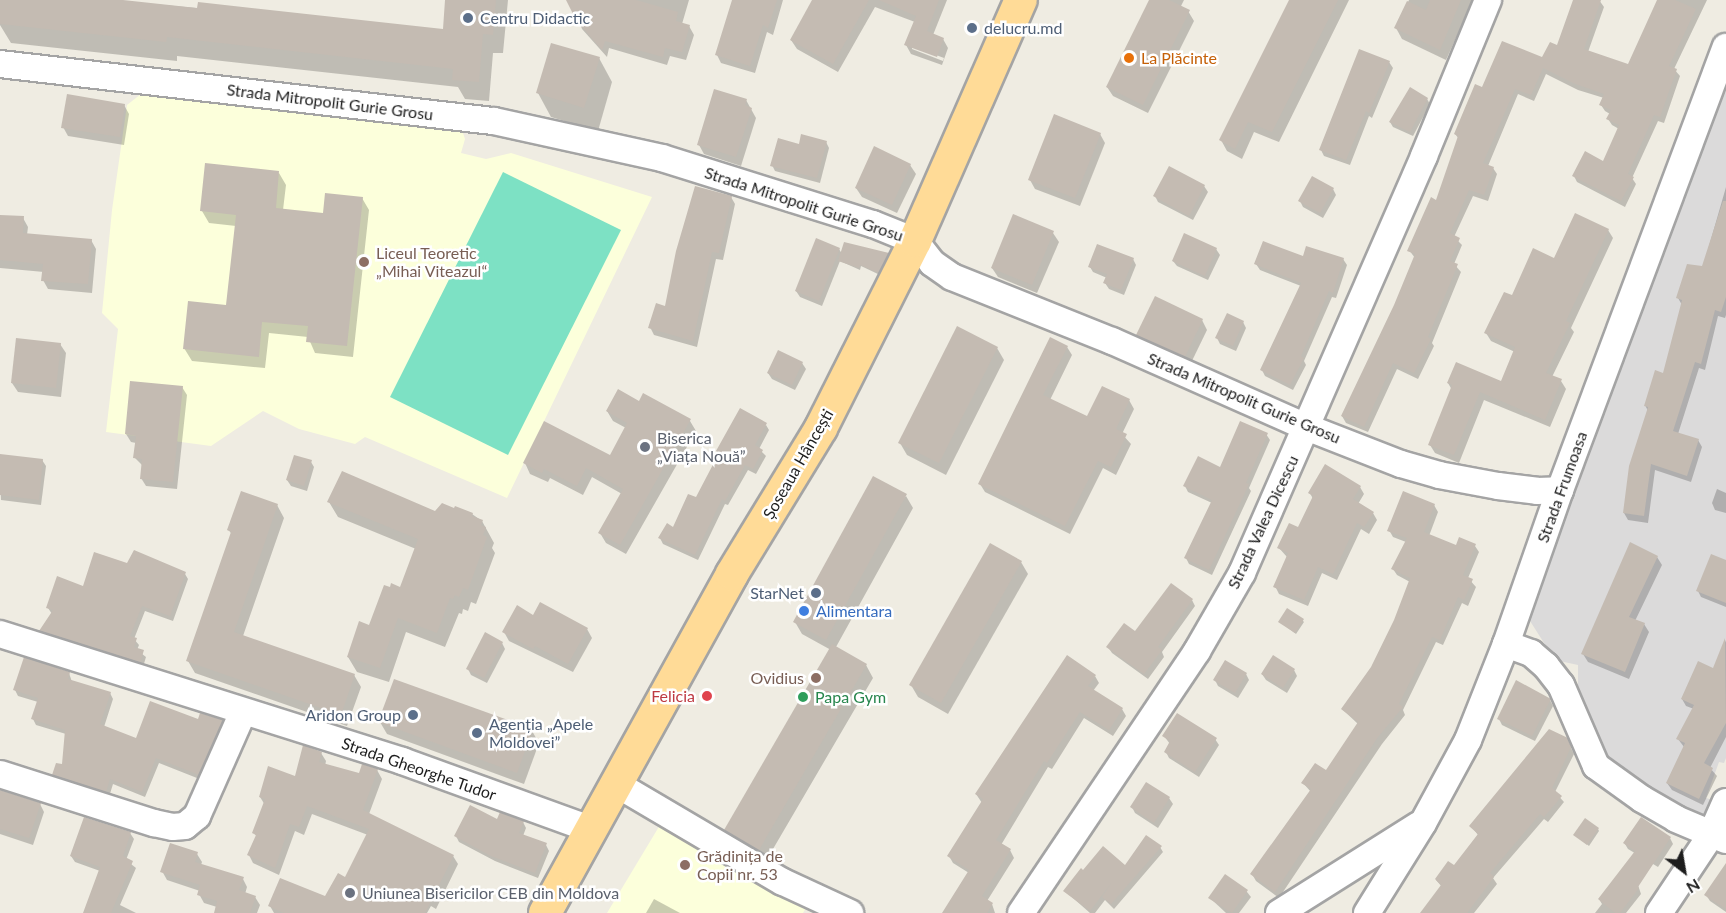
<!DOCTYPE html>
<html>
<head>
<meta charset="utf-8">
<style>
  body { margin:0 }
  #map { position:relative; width:1726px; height:913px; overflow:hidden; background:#efece2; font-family:Lato,sans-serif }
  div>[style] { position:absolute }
  .residential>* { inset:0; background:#dbdada }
  .education>* { inset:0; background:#fcffdb }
  .pitch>* { inset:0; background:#7de1c4 }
  .shadow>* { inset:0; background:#0003 }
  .building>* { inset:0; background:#c4bbb2 }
  .roads { filter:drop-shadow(2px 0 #a4a4a4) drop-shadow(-2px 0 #a4a4a4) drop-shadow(0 2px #a4a4a4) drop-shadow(0 -2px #a4a4a4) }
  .minor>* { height:26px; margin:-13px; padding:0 13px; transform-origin:13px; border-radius:13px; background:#fff }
  .major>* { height:32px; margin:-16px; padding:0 16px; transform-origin:16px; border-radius:16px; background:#ffdb97 }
  .dots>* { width:16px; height:16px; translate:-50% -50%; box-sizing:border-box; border:3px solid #fff; border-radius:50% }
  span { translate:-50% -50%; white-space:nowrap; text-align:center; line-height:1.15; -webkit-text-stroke:5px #fff; paint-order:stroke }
  .service-label { font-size:16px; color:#4e5e75 }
  .left { translate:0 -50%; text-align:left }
  .right { translate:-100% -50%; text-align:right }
  .food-label { font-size:16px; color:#c56008 }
  .street-label { font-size:16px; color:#1d1d1d }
  .education-label { font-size:16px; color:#785e54 }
  .worship-label { font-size:16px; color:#5b616d }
  .shop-label { font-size:16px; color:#366cbe }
  .health-label { font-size:16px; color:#be3a42 }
  .leisure-label { font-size:16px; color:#27864d }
  .north { position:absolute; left:1654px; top:841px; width:60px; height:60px; -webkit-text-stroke:4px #fff; paint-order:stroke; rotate:149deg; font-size:16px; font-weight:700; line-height:24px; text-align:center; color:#1d1d1d }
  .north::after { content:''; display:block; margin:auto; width:21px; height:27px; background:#1d1d1d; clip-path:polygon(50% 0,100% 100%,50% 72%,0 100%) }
</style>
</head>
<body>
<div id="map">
  <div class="residential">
    <div style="clip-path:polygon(1726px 78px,1726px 758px,1724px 763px,1719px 762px,1706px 798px,1713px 800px,1704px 821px,1665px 800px,1602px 759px,1578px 705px,1578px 665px,1555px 660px,1530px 621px,1627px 341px)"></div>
  </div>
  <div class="education">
    <div style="clip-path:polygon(141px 94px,456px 125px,461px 127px,465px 139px,461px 153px,486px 159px,511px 153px,652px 197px,507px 498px,365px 437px,355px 444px,299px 429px,263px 411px,211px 446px,106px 432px,118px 329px,102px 313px,112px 210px,127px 105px)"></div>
    <div style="clip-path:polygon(660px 825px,807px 906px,803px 913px,607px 913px)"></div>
  </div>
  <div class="pitch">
    <div style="clip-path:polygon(503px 172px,621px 230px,508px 455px,390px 397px)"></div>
  </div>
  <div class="shadow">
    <div style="clip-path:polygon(0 0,109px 0,444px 31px,446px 0,508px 0,503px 53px,493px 53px,489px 101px,465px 99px,458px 87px,177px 56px,177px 61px,11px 43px,0 25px)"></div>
    <div style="clip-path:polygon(571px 0,689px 0,682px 24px,689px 26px,694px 35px,686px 60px,670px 56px,667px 65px,609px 48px,607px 57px,582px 29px)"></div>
    <div style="clip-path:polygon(733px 0,783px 0,773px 35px,767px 32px,755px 73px,721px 63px,717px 55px)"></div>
    <div style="clip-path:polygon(evenodd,814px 0,947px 0,933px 35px,943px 39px,948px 48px,942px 65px,911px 54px,906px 45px,915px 22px,875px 7px,838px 72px,797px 49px,791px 40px,814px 0,912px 46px,944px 58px,943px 61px,912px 49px,912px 46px)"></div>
    <div style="clip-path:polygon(1150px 0,1184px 0,1180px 8px,1188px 11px,1194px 21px,1148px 113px,1113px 96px,1107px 87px)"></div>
    <div style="clip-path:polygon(1291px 0,1349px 0,1279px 142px,1254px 132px,1242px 159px,1227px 151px,1221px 140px)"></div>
    <div style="clip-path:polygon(1409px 0,1473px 0,1446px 60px,1402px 39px,1396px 28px)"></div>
    <div style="clip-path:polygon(1575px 0,1599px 0,1604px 7px,1588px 52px,1628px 66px,1659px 0,1707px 0,1674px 69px,1680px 76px,1664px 123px,1658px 121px,1632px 178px,1636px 184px,1625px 207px,1577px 182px,1574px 176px,1604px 163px,1619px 129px,1612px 125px,1608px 119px,1610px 114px,1605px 111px,1601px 105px,1604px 98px,1578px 90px,1546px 74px,1534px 101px,1518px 94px,1488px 166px,1493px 168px,1497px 174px,1488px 201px,1473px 196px,1454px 237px,1462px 245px,1454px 264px,1461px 272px,1432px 343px,1434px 346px,1418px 379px,1397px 369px,1368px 432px,1346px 423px,1342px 416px,1396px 306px,1415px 258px,1409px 250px,1437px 202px,1459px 139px,1455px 134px,1483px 89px,1543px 59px,1558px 47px)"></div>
    <div style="clip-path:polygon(599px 58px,612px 82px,598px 131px,551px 117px,538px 93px)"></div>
    <div style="clip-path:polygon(1389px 62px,1393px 68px,1372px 118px,1369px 116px,1350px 165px,1324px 156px,1321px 150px)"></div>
    <div style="clip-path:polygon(1427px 99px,1430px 104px,1413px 136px,1393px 127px,1390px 122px)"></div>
    <div style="clip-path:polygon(746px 100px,756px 118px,741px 166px,704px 154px,699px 145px)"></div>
    <div style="clip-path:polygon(124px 105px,129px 114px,124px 145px,68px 136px,63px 127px)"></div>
    <div style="clip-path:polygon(1100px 134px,1105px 143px,1080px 206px,1035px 189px,1030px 180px)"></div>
    <div style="clip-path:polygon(826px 142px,829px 148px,820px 183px,775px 171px,772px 165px,800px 146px)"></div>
    <div style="clip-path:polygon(910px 165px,916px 174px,897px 213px,862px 197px,856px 188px)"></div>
    <div style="clip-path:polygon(279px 173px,286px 185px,283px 210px,325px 214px,362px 198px,369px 210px,353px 357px,315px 353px,308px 337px,269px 333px,265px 368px,192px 361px,184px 348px,228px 306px,236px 226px,209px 223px,202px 211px)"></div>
    <div style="clip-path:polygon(1204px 186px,1208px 192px,1193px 220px,1158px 202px,1155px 196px)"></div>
    <div style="clip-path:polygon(1726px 187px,1726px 315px,1725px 318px,1718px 316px,1705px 370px,1699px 368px,1678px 434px,1698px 440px,1702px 447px,1691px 482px,1655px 470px,1648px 523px,1628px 520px,1624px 513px,1648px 411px,1645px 405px,1664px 375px,1682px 305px,1678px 298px,1703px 267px)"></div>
    <div style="clip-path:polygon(1333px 189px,1336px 195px,1323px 218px,1303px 207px,1300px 201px)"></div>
    <div style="clip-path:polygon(731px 197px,735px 204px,723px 260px,716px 259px,697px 347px,654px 335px,650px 327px,666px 308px)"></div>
    <div style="clip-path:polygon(0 216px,23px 218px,28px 227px,27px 235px,91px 240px,96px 249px,92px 293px,48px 289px,43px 280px,44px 272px,0 268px)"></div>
    <div style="clip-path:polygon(1014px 216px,1053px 233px,1059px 242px,1037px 293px,998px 277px,992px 268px)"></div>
    <div style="clip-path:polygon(1608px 230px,1613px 238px,1571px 328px,1574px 332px,1552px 377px,1561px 381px,1566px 389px,1550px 427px,1484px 400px,1459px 463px,1435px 453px,1430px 445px,1452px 390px,1448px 383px,1502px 382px,1515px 352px,1491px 341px,1486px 333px,1512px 297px,1555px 260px)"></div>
    <div style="clip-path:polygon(839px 249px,842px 254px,888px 255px,889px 257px,880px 275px,861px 266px,860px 270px,840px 261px,822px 306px,800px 297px,796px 291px)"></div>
    <div style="clip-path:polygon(1216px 249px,1220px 255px,1208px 280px,1177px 266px,1173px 261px)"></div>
    <div style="clip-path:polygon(1304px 258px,1343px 259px,1347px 265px,1336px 298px,1332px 297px,1304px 361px,1306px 365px,1293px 390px,1265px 376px,1262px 370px,1301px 286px,1260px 270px,1256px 264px)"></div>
    <div style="clip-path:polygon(1133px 259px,1136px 265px,1124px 295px,1109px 289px,1105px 283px,1107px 278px,1093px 272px,1090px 267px)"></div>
    <div style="clip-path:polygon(1202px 320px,1207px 330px,1190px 365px,1143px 344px,1137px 335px)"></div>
    <div style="clip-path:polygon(1243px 322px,1246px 328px,1236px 351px,1220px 344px,1217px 338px)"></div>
    <div style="clip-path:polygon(60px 344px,66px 353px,61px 397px,18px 392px,12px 383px)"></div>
    <div style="clip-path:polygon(1067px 347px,1072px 355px,1050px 400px,1088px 418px,1129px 400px,1134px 409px,1122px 434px,1131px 444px,1116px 475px,1103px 468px,1070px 534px,985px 492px,980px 484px)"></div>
    <div style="clip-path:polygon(997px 348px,1004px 360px,946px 475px,907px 455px,900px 443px)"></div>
    <div style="clip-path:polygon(802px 363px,806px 369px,795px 390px,772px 379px,768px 373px)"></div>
    <div style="clip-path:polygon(182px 387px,187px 395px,177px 489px,146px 486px,141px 478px,143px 466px,135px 458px,136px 443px,131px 442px,126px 434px)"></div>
    <div style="clip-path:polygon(644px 395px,690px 421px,696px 431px,626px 554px,606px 543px,600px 533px,622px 494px,592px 477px,583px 495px,550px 478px,548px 482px,530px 474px,525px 463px,611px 457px,626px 428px,613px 421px,607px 411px,640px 403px)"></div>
    <div style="clip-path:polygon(766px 425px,769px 430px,759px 449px,766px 456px,756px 474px,748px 470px,728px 505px,725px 504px,698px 560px,663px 544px,660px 538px,674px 529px,696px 499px,720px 455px,718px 451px)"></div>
    <div style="clip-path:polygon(1266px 434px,1270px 440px,1249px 488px,1251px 491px,1212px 575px,1189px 564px,1186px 558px,1212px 503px,1188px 492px,1185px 486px,1221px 469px)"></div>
    <div style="clip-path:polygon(42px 460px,46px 466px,41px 505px,1px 500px,0 473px)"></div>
    <div style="clip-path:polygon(311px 462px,314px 467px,307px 491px,291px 486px,287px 480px)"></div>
    <div style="clip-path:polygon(1360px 487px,1364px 494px,1358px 504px,1373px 513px,1377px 520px,1369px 534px,1361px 529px,1337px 580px,1322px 573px,1308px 606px,1279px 594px,1275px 586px,1287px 557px,1279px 548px,1299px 529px,1313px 499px,1310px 493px)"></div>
    <div style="clip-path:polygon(1717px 489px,1726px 493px,1726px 513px,1715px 510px,1712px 503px)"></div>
    <div style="clip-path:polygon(906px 496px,913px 508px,836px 647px,866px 665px,873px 678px,766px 861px,733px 842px,726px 830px,831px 650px,802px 634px,795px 622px)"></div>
    <div style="clip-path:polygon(329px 502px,436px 513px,472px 514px,482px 521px,494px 543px,492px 548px,495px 553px,476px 604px,471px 602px,468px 611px,463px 609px,462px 614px,459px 613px,445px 647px,406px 632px,389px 682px,357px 672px,348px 657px,401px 588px,416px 549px,338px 517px)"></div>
    <div style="clip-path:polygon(277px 505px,284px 518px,243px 636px,354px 675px,361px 687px,347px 726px,195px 673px,188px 661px,232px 535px,229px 530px)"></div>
    <div style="clip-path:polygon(1434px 505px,1438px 512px,1429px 536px,1457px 547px,1475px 546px,1479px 552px,1468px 578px,1476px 587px,1468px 606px,1462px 603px,1443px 645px,1436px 642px,1403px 710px,1405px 715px,1382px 744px,1279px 898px,1256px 881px,1252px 874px,1311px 792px,1303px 783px,1326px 772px,1358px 724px,1342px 709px,1373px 668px,1396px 621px,1410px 582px,1397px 575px,1393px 569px,1406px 542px,1393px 537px,1389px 530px)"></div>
    <div style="clip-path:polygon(1657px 557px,1662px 565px,1635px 621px,1644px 624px,1649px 632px,1629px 679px,1588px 662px,1583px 654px)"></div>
    <div style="clip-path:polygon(1726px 561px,1726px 607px,1701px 597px,1698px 591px)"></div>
    <div style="clip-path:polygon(1021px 562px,1028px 574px,948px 714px,918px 697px,911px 685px)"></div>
    <div style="clip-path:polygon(128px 565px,185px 574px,188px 579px,173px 621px,145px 611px,134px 639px,139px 645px,137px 650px,146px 657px,143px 667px,44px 636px,41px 631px,52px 614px,48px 608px)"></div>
    <div style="clip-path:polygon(1192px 600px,1195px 606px,1162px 652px,1164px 657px,1148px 679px,1112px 653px,1108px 647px)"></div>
    <div style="clip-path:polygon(534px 617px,587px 629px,592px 638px,573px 672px,509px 641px,504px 632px)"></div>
    <div style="clip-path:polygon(1302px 620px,1304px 622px,1296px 634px,1280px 622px)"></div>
    <div style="clip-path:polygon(1726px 640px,1726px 737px,1710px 768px,1717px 776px,1703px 805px,1672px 790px,1667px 783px,1684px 747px,1678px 739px,1694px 709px,1686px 706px,1682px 699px,1714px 670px)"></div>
    <div style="clip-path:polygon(502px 643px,505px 649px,487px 683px,471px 675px,468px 669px)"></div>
    <div style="clip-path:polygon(1294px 670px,1297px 676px,1287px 693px,1266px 680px,1262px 674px)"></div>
    <div style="clip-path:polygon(69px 673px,72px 682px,110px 693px,113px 699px,104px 727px,136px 740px,198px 721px,222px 721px,225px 727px,202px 780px,159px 763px,145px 797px,113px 784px,109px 797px,57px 780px,53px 775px,63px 765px,66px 734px,36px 725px,33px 719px,38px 702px,18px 696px,15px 690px)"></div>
    <div style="clip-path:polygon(1246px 674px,1249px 680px,1238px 698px,1218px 686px,1215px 680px)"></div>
    <div style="clip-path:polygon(1095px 676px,1099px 683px,1093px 691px,1122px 709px,1126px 716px,1113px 736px,1084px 718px,1052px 769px,1048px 767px,1001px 845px,1010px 850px,1014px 858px,987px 901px,992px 904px,995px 913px,944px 913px,969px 873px,953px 863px,949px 856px,982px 803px,976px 794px)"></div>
    <div style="clip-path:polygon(1550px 700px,1553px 706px,1535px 741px,1502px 725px,1499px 719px)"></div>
    <div style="clip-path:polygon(380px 722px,532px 731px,539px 743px,524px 784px,387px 734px)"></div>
    <div style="clip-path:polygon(1164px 736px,1215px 739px,1219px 745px,1199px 777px,1169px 758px,1166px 752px,1170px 744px)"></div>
    <div style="clip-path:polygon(1570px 746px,1574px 754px,1555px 792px,1564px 802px,1548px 822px,1544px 819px,1493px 878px,1497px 884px,1474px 913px,1421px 913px,1442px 887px,1436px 880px,1454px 867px,1478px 835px,1471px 826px)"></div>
    <div style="clip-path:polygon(321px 753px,326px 761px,325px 766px,360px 775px,377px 770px,382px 779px,369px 814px,453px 856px,458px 864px,436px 909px,431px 906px,427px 913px,274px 913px,270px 906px,325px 898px,346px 879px,368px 835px,312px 814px,304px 835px,295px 831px,279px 875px,253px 863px,249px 855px,257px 837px,254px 833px,265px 805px,260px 797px,296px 778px)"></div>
    <div style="clip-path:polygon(0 791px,40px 804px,44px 812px,33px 845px,0 834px)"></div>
    <div style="clip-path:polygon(1169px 798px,1173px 804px,1158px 828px,1135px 813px,1132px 807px)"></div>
    <div style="clip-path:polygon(498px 821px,523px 822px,526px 828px,523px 836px,546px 845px,549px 851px,538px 878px,495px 861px,459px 842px,456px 836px)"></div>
    <div style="clip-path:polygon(1598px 829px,1599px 831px,1589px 846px,1575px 835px)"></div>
    <div style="clip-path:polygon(130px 833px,134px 839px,126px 860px,136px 868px,120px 905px,136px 913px,85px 913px,100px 871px,75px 862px,71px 856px)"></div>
    <div style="clip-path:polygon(1670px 838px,1673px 844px,1658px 867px,1628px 849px,1625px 844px)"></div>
    <div style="clip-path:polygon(1160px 847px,1163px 852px,1114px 909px,1105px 900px,1095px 913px,1090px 913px,1065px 891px,1083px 872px,1125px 867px)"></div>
    <div style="clip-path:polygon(197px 854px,202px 862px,201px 865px,243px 879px,247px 887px,245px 894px,255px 897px,260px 905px,257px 913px,215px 913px,217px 907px,204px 903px,199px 894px,200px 891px,167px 880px,162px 871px)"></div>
    <div style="clip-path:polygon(1226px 876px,1247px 892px,1251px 897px,1239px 913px,1226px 913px,1210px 898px)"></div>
    <div style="clip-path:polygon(1726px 879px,1726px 912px,1710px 901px,1706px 895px)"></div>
    <div style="clip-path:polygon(1638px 885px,1641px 894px,1626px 913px,1595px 913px,1602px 904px,1599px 899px)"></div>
    <div style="clip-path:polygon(654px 899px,680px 913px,646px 913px)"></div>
  </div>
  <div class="building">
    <div style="clip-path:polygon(0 0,123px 0,197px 8px,198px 2px,443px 29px,445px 0,496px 0,493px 35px,483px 34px,479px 82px,452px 80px,453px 69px,167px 37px,166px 42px,0 24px)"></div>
    <div style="clip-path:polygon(566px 0,636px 0,678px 12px,676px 21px,690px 25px,682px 52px,665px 48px,663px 57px,605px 41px,602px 50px,576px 20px)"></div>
    <div style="clip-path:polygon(732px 0,777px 0,768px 28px,763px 25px,750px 66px,715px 55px)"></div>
    <div style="clip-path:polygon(812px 0,869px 0,833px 64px,790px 40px)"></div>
    <div style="clip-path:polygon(879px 0,939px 0,927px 31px,944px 38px,937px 57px,904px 45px,916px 16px)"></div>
    <div style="clip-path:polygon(1149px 0,1169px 0,1190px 10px,1143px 105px,1106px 87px)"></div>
    <div style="clip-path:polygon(1289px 0,1338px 0,1272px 132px,1248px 122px,1235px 149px,1219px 140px)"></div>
    <div style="clip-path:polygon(1430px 0,1461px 0,1440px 50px,1394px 28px,1407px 1px,1426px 10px)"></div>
    <div style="clip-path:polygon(1573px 0,1601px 0,1584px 49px,1628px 64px,1657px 0,1675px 0,1696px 9px,1669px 66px,1677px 69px,1660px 117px,1654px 115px,1628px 174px,1634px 177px,1621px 201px,1572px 176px,1585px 151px,1603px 161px,1619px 125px,1606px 119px,1611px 110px,1599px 105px,1604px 94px,1573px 83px,1543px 68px,1531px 95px,1515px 89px,1483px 163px,1494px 167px,1484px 195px,1469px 190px,1450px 233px,1460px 238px,1450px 261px,1458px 264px,1428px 337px,1431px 339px,1414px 373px,1393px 363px,1364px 427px,1341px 416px,1394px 305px,1415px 254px,1407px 251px,1431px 197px,1436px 200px,1458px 136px,1454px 134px,1475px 84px,1482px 87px,1502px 41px,1542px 57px,1550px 42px,1557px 45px)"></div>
    <div style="clip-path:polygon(551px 43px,600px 57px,584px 108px,536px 93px)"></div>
    <div style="clip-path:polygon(1359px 49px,1390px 61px,1369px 113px,1366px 111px,1346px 160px,1319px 150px)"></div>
    <div style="clip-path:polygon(1410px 87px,1428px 98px,1410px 132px,1389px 122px)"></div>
    <div style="clip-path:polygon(714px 89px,747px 99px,745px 105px,752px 108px,736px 157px,697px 145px)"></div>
    <div style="clip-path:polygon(67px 94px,125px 104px,120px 137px,61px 128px)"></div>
    <div style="clip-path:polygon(1054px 114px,1101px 133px,1075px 198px,1028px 180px)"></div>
    <div style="clip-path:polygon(801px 134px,827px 141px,817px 178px,770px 166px,778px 138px,799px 144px)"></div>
    <div style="clip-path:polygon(874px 146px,911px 164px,892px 205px,855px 188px)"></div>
    <div style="clip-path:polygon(205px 163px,279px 171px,276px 208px,323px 213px,325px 193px,363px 197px,347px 346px,306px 342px,308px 326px,262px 322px,259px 357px,183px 349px,188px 301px,226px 305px,236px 215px,200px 211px)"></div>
    <div style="clip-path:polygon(1169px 166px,1205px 185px,1189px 216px,1153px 196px)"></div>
    <div style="clip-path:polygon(1312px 176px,1334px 188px,1320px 213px,1298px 201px)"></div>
    <div style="clip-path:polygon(695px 186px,732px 196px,719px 253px,712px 252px,693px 341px,648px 328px,656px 303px,665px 306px,676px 251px)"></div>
    <div style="clip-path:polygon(1723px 201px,1726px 201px,1726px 297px,1721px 312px,1715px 310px,1701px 364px,1695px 362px,1673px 431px,1699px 439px,1687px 476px,1651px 464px,1644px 516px,1623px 513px,1629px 466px,1648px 407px,1644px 406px,1655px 370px,1663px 373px,1682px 300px,1676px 298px,1687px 264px,1702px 266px)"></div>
    <div style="clip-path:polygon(1575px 213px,1609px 229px,1566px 321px,1570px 323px,1546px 373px,1562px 379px,1545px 420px,1480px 392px,1454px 455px,1428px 445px,1452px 385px,1447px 383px,1456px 362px,1501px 381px,1515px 347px,1484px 333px,1504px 292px,1512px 295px,1533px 248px,1554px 258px)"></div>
    <div style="clip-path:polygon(1013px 214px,1054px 231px,1032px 285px,991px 268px)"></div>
    <div style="clip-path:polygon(0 215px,24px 216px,23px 233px,92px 239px,88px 284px,41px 281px,43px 264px,0 260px)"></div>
    <div style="clip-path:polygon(1184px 233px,1217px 248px,1205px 276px,1172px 261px)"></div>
    <div style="clip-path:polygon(816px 238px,840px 248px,819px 301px,795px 291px)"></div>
    <div style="clip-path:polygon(1263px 241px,1303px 256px,1306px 246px,1344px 258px,1333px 293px,1329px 291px,1301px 356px,1304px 358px,1290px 385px,1260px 370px,1301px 283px,1254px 264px)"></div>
    <div style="clip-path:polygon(844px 242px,889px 253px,879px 273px,860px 265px,859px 268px,838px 261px)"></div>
    <div style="clip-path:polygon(1097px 244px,1134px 258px,1121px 290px,1103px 283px,1107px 274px,1088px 267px)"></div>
    <div style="clip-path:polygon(1155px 296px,1203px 319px,1185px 357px,1136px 335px)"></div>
    <div style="clip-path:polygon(1227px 313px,1244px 321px,1233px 346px,1215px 338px)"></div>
    <div style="clip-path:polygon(957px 326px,998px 347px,939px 463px,898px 443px)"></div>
    <div style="clip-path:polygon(1050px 337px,1068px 346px,1043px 395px,1087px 416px,1102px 386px,1130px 399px,1116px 429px,1127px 434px,1111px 467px,1098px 461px,1065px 526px,978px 484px)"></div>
    <div style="clip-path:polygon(16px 338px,61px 343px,56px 388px,11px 383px)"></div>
    <div style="clip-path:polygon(778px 350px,803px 362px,792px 385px,767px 373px)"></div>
    <div style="clip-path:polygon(130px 381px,183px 386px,173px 482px,140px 479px,142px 459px,133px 458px,136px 436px,125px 434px)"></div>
    <div style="clip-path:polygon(618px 389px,639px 401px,643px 393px,691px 419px,620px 545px,598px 533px,623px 489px,586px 468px,577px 486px,544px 469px,542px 473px,523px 463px,544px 421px,610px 455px,627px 423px,606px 411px)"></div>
    <div style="clip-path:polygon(740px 408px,767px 423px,755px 445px,763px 450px,753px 469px,745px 465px,725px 501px,722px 499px,695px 555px,658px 538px,667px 523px,673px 527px,688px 494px,696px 497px,719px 453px,716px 451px)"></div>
    <div style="clip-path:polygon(1240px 421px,1268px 433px,1246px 483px,1249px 484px,1209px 570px,1184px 558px,1212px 500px,1183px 486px,1198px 456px,1220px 467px)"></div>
    <div style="clip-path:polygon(0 454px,43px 459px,39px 500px,0 495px)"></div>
    <div style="clip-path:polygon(294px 455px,312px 460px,304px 486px,286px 480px)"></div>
    <div style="clip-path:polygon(1325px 464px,1361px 486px,1353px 499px,1374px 512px,1364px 527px,1357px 523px,1333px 574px,1318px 567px,1304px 600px,1273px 587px,1288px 553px,1277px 548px,1289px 523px,1298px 527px,1313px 496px,1308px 493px)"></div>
    <div style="clip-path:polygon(342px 471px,435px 511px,442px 503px,454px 508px,455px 506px,473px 513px,472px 516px,483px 520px,481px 525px,486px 527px,483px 535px,487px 537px,468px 590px,463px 588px,459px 597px,455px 595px,453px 599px,450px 598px,437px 633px,398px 618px,380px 668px,347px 657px,359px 621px,369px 625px,384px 585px,390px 587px,391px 583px,400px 587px,418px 539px,327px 502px)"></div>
    <div style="clip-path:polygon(873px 476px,907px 494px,826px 640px,793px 622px)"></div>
    <div style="clip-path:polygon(241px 491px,278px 504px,234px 632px,355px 674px,341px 715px,186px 661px,231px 532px,227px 530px)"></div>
    <div style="clip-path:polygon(1403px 491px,1435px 504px,1424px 532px,1456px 545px,1459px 537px,1476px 544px,1463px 575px,1473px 579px,1464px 600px,1458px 597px,1440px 640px,1432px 637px,1399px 704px,1403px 707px,1378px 737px,1275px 892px,1250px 874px,1311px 789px,1301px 783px,1315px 763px,1326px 770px,1358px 722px,1341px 709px,1371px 667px,1394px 620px,1410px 578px,1391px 569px,1407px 538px,1387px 531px)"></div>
    <div style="clip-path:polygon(1630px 542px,1658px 556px,1629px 617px,1645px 623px,1625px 672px,1581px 654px)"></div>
    <div style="clip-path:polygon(990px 543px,1022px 561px,941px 703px,909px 685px)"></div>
    <div style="clip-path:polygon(134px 550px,186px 572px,170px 616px,142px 606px,130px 636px,137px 638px,134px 647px,144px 650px,140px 663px,39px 631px,53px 610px,46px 608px,57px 576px,83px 586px,94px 552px,127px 563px)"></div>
    <div style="clip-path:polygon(1711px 554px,1726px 560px,1726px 603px,1696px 591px)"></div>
    <div style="clip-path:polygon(1171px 583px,1193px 599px,1158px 647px,1162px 650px,1144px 674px,1106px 647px,1124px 623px,1135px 631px)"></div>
    <div style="clip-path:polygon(540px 602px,588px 628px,568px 664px,535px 646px,533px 649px,502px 632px,517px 605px,533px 615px)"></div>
    <div style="clip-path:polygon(1287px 608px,1304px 619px,1295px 633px,1278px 622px)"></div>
    <div style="clip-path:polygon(485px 632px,503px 642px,484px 678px,466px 669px)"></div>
    <div style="clip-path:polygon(1725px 638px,1726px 723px,1704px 763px,1713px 768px,1699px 799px,1666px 783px,1685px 743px,1676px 739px,1694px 705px,1681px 699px,1698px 661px,1713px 668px)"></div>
    <div style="clip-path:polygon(832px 644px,867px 664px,759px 850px,724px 830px)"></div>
    <div style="clip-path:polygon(1067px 655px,1096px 675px,1088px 686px,1123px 708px,1109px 730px,1080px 712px,1047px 763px,1044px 761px,996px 840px,1011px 849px,982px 896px,993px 903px,987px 913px,942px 913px,969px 870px,947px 856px,983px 799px,975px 794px)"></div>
    <div style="clip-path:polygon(1273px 655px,1295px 669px,1283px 688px,1261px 674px)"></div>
    <div style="clip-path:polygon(24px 657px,70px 672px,68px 679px,111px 692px,100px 724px,136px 738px,150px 701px,198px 719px,200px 713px,223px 720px,199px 775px,156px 758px,142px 792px,110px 779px,106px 792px,52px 775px,56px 763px,62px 764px,65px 730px,31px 719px,38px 698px,13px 690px)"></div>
    <div style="clip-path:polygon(1225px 660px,1247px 673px,1235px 693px,1213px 680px)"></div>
    <div style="clip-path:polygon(394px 679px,533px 729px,517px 773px,378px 722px)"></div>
    <div style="clip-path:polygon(1516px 680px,1551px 699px,1532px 736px,1497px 719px)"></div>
    <div style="clip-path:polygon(1177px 713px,1217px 738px,1195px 772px,1164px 752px,1170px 741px,1162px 736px)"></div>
    <div style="clip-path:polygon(1549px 729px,1568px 738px,1571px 747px,1552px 788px,1562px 796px,1544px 817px,1540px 814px,1490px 873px,1494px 877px,1467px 913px,1420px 913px,1441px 885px,1435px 879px,1448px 861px,1454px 865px,1478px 834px,1469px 826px)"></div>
    <div style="clip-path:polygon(303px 745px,322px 752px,319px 762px,359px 773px,362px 764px,378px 769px,363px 810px,454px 855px,425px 913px,284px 913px,268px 906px,280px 878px,325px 896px,338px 873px,345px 877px,369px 829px,307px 806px,299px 827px,290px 824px,275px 868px,247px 855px,256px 835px,252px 833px,265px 799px,259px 797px,268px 766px,295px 776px)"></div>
    <div style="clip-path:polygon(1146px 782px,1170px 797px,1154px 823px,1130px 807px)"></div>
    <div style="clip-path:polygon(0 790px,41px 803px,29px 838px,0 829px)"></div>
    <div style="clip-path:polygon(470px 805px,497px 819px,500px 812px,524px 821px,519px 833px,547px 843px,535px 873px,491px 856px,454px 836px)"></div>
    <div style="clip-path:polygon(84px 817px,131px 832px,123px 856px,133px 861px,111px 913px,83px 913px,100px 867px,70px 856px)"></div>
    <div style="clip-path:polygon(1641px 817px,1671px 837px,1638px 887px,1639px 888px,1620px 913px,1615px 913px,1598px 899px,1635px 851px,1623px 843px)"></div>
    <div style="clip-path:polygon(1585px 818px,1599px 828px,1587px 845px,1573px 835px)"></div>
    <div style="clip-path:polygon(1146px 835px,1162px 846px,1111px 904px,1102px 897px,1112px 882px,1090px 911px,1063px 891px,1081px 868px,1083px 870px,1103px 846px,1125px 865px)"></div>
    <div style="clip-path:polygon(170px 843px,198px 852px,195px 862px,244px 877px,239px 890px,256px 896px,250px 913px,214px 913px,217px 901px,197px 895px,200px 885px,160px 872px)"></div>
    <div style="clip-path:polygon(1726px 863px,1726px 909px,1704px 895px)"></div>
    <div style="clip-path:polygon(1225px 874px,1248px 890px,1232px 913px,1208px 898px)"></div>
  </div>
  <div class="roads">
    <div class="minor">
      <div style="left:0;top:64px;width:497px;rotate:6.6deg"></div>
      <div style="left:494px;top:121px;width:172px;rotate:12.4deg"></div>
      <div style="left:662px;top:158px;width:221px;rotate:17.4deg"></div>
      <div style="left:873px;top:224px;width:45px;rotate:22deg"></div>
      <div style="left:915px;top:241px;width:28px;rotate:52deg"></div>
      <div style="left:932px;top:263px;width:24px;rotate:35deg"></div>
      <div style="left:952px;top:277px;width:172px;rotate:21.8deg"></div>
      <div style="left:1112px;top:341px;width:212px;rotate:23.9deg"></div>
      <div style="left:1306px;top:427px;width:102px;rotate:21.3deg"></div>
      <div style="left:1401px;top:464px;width:40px;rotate:16deg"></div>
      <div style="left:1439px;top:475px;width:60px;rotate:10.6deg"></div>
      <div style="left:1498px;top:486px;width:39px;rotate:7deg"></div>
      <div style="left:1537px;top:491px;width:23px;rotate:-2deg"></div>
      <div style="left:0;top:634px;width:422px;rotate:17.5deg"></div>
      <div style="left:402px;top:761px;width:203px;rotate:19.9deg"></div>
      <div style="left:1506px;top:644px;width:27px;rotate:20deg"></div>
      <div style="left:1531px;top:653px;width:20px;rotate:41deg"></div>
      <div style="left:1546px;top:666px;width:24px;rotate:52deg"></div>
      <div style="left:1561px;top:685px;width:88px;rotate:66.6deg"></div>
      <div style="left:1596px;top:766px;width:57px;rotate:35.7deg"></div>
      <div style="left:1642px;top:799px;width:39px;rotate:30deg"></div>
      <div style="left:1676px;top:819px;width:54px;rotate:22.8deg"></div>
      <div style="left:0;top:774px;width:162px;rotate:17.7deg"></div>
      <div style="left:154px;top:823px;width:19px;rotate:12deg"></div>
      <div style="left:173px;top:827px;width:12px;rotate:-5deg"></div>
      <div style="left:185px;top:826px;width:16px;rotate:-40deg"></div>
      <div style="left:197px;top:816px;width:114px;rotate:-66.1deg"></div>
      <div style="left:618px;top:785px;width:191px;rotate:30.5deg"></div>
      <div style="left:783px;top:882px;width:74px;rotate:24.8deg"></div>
      <div style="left:1021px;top:913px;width:316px;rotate:-56.1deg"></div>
      <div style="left:1197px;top:651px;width:90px;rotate:-60deg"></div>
      <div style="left:1242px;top:573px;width:455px;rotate:-66.4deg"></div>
      <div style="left:1424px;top:156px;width:169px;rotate:-67.7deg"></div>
      <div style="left:1279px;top:913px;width:165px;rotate:-32.2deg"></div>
      <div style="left:1367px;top:913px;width:106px;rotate:-58.1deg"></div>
      <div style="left:1423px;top:823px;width:94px;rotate:-61.5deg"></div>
      <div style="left:1468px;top:740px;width:103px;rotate:-68.4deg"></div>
      <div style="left:1506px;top:644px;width:163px;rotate:-70.7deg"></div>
      <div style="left:1560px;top:490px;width:473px;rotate:-69.5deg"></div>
      <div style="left:1659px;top:913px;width:94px;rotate:-56.3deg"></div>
      <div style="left:1711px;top:835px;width:36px;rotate:-66deg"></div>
    </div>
    <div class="major">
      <div style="left:545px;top:913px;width:387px;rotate:-61.1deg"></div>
      <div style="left:732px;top:574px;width:171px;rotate:-58.6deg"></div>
      <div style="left:821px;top:428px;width:209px;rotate:-63.3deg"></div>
      <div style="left:915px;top:241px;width:263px;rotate:-66.3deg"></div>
    </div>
  </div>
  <div class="dots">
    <div style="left:468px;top:18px;background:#5c6f8a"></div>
    <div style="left:972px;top:28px;background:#5c6f8a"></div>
    <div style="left:1129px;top:58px;background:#e8710a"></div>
    <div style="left:364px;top:262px;background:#8d6e63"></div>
    <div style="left:645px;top:447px;background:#6b7280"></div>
    <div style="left:816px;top:593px;background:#5c6f8a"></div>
    <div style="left:804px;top:611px;background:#3f7fe0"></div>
    <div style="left:816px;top:678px;background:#8d6e63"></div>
    <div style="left:707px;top:696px;background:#e0444e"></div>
    <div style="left:803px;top:697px;background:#2e9e5b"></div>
    <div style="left:413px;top:715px;background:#5c6f8a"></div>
    <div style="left:477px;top:733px;background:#5c6f8a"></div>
    <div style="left:685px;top:865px;background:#8d6e63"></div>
    <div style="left:350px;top:893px;background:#6b7280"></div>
  </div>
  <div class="service-label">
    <span class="left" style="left:480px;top:18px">Centru Didactic</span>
    <span class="left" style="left:984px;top:28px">delucru.md</span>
    <span class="right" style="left:804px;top:593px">StarNet</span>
    <span class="right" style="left:401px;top:715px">Aridon Group</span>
    <span class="left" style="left:489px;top:733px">Agenția „Apele<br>Moldovei”</span>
  </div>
  <div class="food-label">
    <span class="left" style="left:1141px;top:58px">La Plăcinte</span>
  </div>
  <div class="street-label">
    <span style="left:330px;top:102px;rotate:7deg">Strada Mitropolit Gurie Grosu</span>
    <span style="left:804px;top:204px;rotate:18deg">Strada Mitropolit Gurie Grosu</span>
    <span style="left:1244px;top:398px;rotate:23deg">Strada Mitropolit Gurie Grosu</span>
    <span style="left:798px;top:464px;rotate:-60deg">Șoseaua Hâncești</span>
    <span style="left:1562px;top:487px;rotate:-70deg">Strada Frumoasa</span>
    <span style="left:1263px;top:522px;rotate:-65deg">Strada Valea Dicescu</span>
    <span style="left:419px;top:769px;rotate:19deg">Strada Gheorghe Tudor</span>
  </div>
  <div class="education-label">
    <span class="left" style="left:376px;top:262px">Liceul Teoretic<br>„Mihai Viteazul“</span>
    <span class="right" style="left:804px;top:678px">Ovidius</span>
    <span class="left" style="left:697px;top:865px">Grădinița de<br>Copii nr. 53</span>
  </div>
  <div class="worship-label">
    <span class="left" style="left:657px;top:447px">Biserica<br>„Viața Nouă”</span>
    <span class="left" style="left:362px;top:893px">Uniunea Bisericilor CEB din Moldova</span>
  </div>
  <div class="shop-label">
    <span class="left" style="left:816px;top:611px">Alimentara</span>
  </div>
  <div class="health-label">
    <span class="right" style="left:695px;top:696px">Felicia</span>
  </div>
  <div class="leisure-label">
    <span class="left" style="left:815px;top:697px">Papa Gym</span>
  </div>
  <div class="north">N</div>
</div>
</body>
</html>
